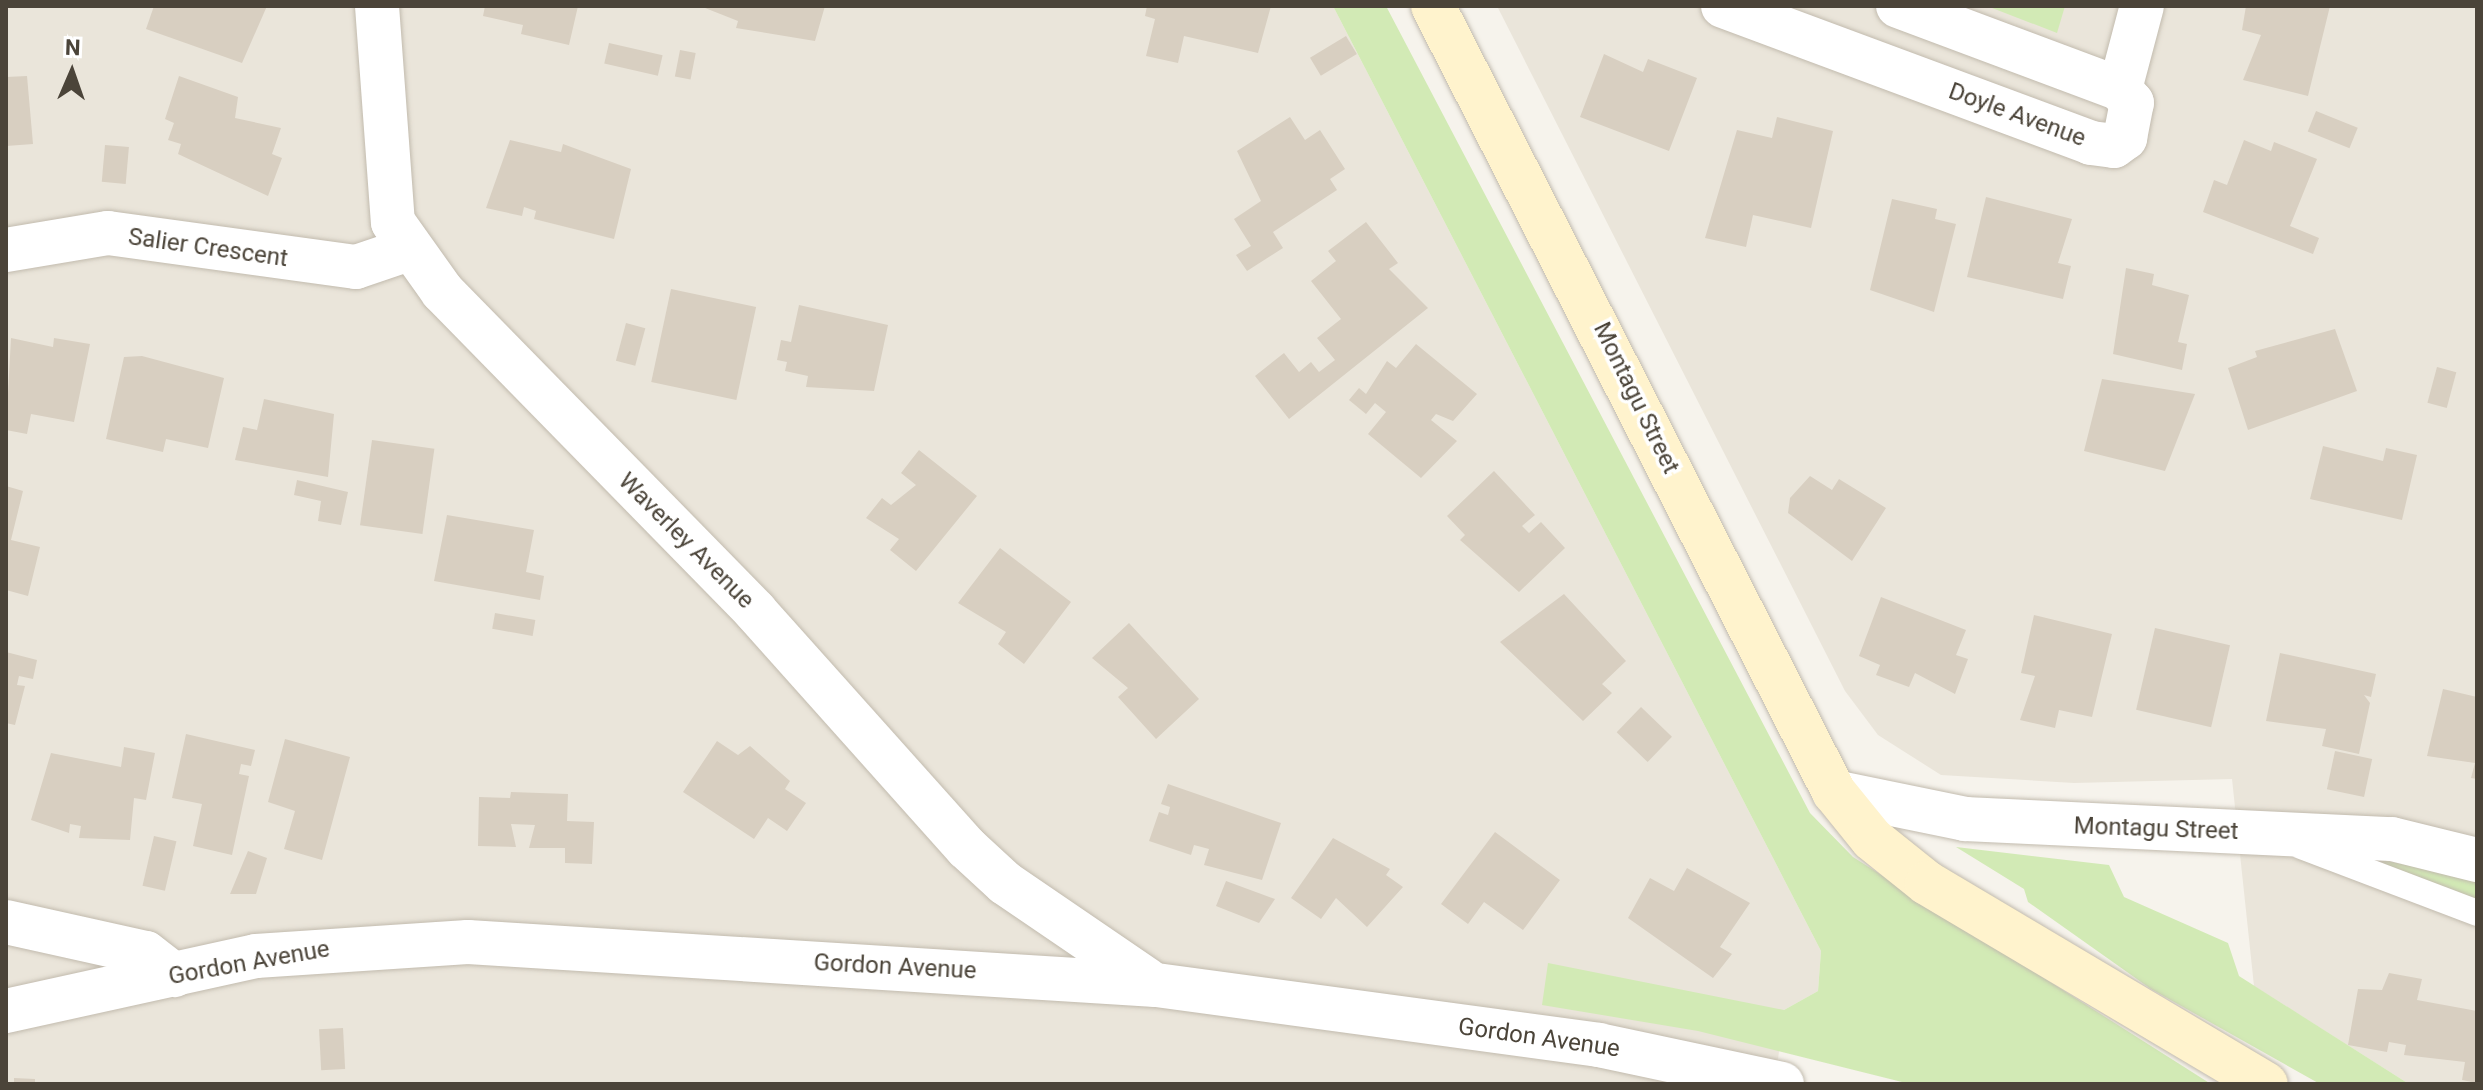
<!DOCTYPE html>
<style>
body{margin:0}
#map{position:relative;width:2483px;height:1090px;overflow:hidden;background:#f6f3ec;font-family:Roboto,sans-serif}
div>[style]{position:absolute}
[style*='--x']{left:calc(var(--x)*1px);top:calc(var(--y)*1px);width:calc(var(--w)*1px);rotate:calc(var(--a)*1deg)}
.residential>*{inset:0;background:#eae5da}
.green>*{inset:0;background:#d2eab5}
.building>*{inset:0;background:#d8cfc1;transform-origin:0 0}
.roads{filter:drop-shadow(0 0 2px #c2bbae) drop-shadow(0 0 2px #c2bbae)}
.lane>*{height:26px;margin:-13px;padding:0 13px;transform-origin:13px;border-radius:13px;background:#fff}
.street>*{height:44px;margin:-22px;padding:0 22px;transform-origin:22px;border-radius:22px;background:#fff}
.secondary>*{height:44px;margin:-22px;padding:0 22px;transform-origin:22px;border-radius:22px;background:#fff3cd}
span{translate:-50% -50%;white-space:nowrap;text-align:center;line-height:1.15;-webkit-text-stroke:7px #fff;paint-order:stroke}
.street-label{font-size:24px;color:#4b4439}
.frame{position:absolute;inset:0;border:8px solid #4b4439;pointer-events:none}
.north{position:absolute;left:32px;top:32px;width:80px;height:80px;-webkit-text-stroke:6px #fff;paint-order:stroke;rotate:2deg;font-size:22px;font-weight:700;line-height:32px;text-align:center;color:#4b4439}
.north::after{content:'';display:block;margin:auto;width:28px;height:36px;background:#4b4439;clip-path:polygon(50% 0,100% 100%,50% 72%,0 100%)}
</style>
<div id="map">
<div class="residential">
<div style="clip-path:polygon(6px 6px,1333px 6px,1821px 951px,1818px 991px,1784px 1010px,1775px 1084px,6px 1084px)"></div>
<div style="clip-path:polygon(1497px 6px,2477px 6px,2477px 1084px,2409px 1084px,2254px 986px,2232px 779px,2074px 783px,1941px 775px,1878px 735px,1845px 691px)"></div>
</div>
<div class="green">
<div style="clip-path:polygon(1333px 6px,1386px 6px,1810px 813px,1853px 857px,2211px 1084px,1910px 1084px,1698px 1031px,1542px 1005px,1548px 963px,1784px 1010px,1818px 991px,1821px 951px)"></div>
<div style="clip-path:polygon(1987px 6px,2065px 6px,2057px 33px)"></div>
<div style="clip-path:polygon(1956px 847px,2109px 865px,2124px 897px,2228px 943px,2239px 976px,2409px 1084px,2320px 1084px,2151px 989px,2028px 902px,2024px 889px)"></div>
<div style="clip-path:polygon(2382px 860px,2477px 880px,2477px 902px,2386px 874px)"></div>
</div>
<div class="building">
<div style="clip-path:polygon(154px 6px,267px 6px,242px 63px,146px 29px)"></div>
<div style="clip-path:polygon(485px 6px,578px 6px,569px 45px,521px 34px,523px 25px,483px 16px)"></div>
<div style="clip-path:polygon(700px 6px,825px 6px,815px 41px,736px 28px,738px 21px)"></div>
<div style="clip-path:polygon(1147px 6px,1271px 6px,1258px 53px,1184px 36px,1178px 63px,1146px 56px,1155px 19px,1145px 16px)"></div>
<div style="clip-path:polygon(2246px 6px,2330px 6px,2308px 96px,2243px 80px,2261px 35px,2242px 30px)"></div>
<div style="left:1346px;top:36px;width:21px;height:42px;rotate:59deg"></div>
<div style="left:609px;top:43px;width:55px;height:21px;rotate:13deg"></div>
<div style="left:680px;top:50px;width:16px;height:27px;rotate:11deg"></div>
<div style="clip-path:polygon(1604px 54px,1643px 72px,1648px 59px,1697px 78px,1669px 151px,1580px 117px)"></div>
<div style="clip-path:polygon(27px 76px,33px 144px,6px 146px,6px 77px)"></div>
<div style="clip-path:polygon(179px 76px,238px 97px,235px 118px,281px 128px,272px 154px,282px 158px,268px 196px,178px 154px,181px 144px,168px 140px,174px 123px,165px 119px)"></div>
<div style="left:2316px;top:111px;width:45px;height:22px;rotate:22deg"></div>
<div style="clip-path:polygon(1290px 117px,1305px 140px,1320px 130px,1345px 169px,1330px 179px,1337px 190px,1273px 232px,1283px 248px,1247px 271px,1236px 255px,1251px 246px,1234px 219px,1261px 201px,1237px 151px)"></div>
<div style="clip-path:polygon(1777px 117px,1833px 131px,1811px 228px,1753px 215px,1746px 247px,1705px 238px,1737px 130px,1772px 138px)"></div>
<div style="clip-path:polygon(510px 140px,561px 152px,563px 144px,631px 169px,614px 239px,534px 219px,536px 211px,524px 207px,522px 216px,486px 208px)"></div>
<div style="clip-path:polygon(2244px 140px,2271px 151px,2274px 142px,2317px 159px,2290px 226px,2319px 238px,2313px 254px,2203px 212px,2214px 180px,2227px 185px)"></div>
<div style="left:105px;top:145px;width:24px;height:37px;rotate:5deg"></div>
<div style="clip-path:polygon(1986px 197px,2072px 219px,2058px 263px,2071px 266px,2063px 299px,1967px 277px)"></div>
<div style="clip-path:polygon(1892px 199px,1937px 209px,1935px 219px,1956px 224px,1934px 312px,1870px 290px)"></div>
<div style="clip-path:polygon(1366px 222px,1398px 263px,1389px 269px,1428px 308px,1289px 419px,1255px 376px,1284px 353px,1299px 372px,1311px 362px,1319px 372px,1335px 360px,1317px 338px,1341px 319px,1311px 281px,1336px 261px,1328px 251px)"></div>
<div style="clip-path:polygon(2126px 268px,2154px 274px,2152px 285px,2189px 295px,2178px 342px,2187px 344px,2182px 370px,2113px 354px)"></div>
<div style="left:671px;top:289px;width:87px;height:95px;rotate:12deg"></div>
<div style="clip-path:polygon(799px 305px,888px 325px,874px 391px,806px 387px,808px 376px,785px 371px,787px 362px,777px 360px,781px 340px,791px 342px)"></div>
<div style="left:626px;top:323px;width:20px;height:39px;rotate:15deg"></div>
<div style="clip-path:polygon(2335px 329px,2357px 391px,2248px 430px,2228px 368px,2257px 357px,2255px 351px)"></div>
<div style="clip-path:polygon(11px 338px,53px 347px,54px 338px,90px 344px,74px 422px,31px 414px,27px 434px,6px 430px)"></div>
<div style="clip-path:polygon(1416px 344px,1477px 394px,1453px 421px,1436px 414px,1431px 420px,1457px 441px,1421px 478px,1368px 434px,1386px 412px,1375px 403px,1366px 414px,1349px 400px,1359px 388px,1366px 394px,1387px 361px,1396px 368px)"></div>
<div style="clip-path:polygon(142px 356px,224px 378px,208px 448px,166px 439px,163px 452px,106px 439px,124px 357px)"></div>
<div style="left:2437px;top:367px;width:20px;height:37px;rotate:15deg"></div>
<div style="clip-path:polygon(2102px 379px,2195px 394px,2165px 471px,2084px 451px)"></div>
<div style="clip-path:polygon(264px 399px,334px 414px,328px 477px,235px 460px,243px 427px,257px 430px)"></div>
<div style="left:372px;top:440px;width:63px;height:86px;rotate:8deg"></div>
<div style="clip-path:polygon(2323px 446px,2383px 461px,2386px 448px,2417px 455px,2402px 520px,2310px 499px)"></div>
<div style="clip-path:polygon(919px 450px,977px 496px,916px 571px,890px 550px,899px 539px,866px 518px,882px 498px,891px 505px,916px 485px,901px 473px)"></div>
<div style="clip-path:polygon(1494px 471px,1535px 515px,1522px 526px,1529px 533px,1541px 522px,1565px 548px,1519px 592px,1460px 540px,1465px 535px,1447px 516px)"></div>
<div style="clip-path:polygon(1810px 476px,1832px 490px,1839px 479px,1886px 508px,1852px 561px,1788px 513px,1790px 498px)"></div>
<div style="clip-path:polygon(297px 480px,348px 492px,341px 525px,318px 521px,321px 501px,294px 495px)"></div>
<div style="clip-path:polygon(6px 486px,23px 491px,11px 540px,40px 547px,28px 596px,6px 590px)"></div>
<div style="clip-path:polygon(447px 515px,534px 530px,526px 572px,544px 576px,540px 600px,434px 581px)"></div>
<div style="clip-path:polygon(1000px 548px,1071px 602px,1024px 664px,998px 644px,1006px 632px,958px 603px)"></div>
<div style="clip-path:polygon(1564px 594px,1626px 661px,1602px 684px,1612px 693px,1583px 721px,1500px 642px)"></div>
<div style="clip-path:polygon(1881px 597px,1966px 630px,1956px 655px,1968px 659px,1955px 694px,1915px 673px,1909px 687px,1876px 675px,1880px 665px,1859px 656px)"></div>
<div style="left:495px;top:613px;width:41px;height:16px;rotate:10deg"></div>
<div style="clip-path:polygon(2034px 615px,2112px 634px,2092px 717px,2059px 710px,2055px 728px,2020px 720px,2035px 676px,2021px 673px)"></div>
<div style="clip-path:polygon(1129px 623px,1199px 699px,1156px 739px,1118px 697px,1128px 688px,1092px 658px)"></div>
<div style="left:2155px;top:628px;width:77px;height:84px;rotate:13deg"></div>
<div style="clip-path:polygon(6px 652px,37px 660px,33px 679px,19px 676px,17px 685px,25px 686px,15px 725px,6px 723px)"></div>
<div style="clip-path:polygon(2280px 653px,2376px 674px,2371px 697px,2364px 695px,2370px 703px,2359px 754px,2322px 746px,2326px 729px,2266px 721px)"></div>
<div style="clip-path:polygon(2443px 689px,2477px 697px,2477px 779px,2471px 778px,2475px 763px,2427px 756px)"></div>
<div style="left:1641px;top:707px;width:43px;height:35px;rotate:44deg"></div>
<div style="clip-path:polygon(186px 734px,255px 750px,251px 766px,241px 764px,239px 774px,249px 776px,232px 855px,193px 846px,202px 804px,172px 798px)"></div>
<div style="clip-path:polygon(285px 739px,350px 757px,322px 860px,284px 849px,295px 811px,268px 802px)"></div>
<div style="clip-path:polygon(717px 741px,738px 755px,750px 746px,790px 781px,785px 789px,806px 803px,787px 831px,768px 818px,754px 839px,683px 792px)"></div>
<div style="clip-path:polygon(124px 747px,155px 753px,146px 800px,134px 798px,130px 840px,79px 838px,81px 826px,70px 824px,69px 833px,31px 820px,51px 753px,121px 767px)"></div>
<div style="left:2335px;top:751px;width:38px;height:39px;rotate:12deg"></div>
<div style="clip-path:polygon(1168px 784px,1281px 823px,1262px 880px,1204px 865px,1209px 849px,1194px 845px,1191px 855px,1149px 841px,1159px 812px,1168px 815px,1170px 807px,1161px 804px)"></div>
<div style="clip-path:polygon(511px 792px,568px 794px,567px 821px,594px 822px,592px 864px,565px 863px,565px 848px,529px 848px,535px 825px,511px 824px,516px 847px,478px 846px,479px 797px,510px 798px)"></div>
<div style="clip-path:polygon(1495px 832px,1560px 880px,1523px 930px,1484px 902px,1468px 924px,1441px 904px)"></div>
<div style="left:154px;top:836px;width:23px;height:51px;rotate:13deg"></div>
<div style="clip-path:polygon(1333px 838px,1390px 869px,1386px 875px,1403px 887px,1367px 927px,1336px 898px,1321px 919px,1291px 898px)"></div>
<div style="clip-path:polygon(248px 851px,267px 858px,256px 894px,230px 894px)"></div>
<div style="clip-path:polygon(1687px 868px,1750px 903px,1720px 947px,1732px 954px,1713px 978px,1628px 918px,1650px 878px,1674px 891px)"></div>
<div style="clip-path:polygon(1226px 881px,1275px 899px,1259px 923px,1216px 906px)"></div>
<div style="clip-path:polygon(2389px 973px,2422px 979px,2417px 1000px,2477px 1011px,2477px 1083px,2462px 1080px,2465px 1062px,2404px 1055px,2406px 1045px,2389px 1042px,2387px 1052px,2348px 1045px,2358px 989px,2382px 990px)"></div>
<div style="left:343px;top:1028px;width:41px;height:24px;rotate:87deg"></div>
<div style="clip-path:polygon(14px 1078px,35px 1079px,35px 1084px,14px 1084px)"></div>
</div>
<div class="roads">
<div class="lane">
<div style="--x:2301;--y:846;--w:188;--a:20.8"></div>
</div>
<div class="street">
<div style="--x:377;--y:6;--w:217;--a:85.8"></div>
<div style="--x:393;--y:222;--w:85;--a:54.6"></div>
<div style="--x:442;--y:291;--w:448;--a:45.6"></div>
<div style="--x:755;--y:611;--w:318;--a:48.2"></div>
<div style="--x:967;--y:848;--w:52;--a:42.6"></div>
<div style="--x:1005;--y:883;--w:172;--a:34.3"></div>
<div style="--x:1723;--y:6;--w:393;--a:20.4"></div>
<div style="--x:2091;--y:143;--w:23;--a:7"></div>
<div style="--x:2114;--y:146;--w:14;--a:-36"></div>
<div style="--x:2125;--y:138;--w:36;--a:-79"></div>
<div style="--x:2132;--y:103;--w:18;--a:-131"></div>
<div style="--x:2120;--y:89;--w:237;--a:-159.5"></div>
<div style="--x:2120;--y:89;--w:86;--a:-75.2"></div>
<div style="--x:6;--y:250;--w:103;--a:-9.5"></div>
<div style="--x:108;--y:233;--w:250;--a:7.8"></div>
<div style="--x:356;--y:267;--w:56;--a:-18.8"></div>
<div style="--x:1834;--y:792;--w:134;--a:11.6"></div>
<div style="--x:1965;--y:819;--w:427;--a:2.7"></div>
<div style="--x:2392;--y:839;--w:88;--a:13.9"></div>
<div style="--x:6;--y:922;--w:143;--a:12.5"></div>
<div style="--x:146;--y:953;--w:36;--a:38"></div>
<div style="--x:6;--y:1011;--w:256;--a:-12.4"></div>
<div style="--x:256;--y:956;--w:212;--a:-3.8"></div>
<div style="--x:468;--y:942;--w:689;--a:3.58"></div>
<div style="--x:1156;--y:985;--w:447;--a:7.7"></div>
<div style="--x:1599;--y:1045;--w:187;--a:12"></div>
</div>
<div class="secondary">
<div style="--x:1433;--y:6;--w:882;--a:62.97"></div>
<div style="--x:1834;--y:792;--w:60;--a:51"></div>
<div style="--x:1872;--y:839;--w:70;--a:38.7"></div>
<div style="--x:1927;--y:883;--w:394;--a:30.7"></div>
</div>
</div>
<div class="street-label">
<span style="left:2017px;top:115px;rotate:20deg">Doyle Avenue</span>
<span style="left:208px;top:248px;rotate:8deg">Salier Crescent</span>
<span style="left:1636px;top:398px;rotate:64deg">Montagu Street</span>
<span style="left:686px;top:541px;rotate:45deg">Waverley Avenue</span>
<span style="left:2156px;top:829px;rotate:2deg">Montagu Street</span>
<span style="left:249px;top:963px;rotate:-10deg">Gordon Avenue</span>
<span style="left:895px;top:967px;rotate:3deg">Gordon Avenue</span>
<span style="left:1539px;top:1038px;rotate:8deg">Gordon Avenue</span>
</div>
<div class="frame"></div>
<div class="north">N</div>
</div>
